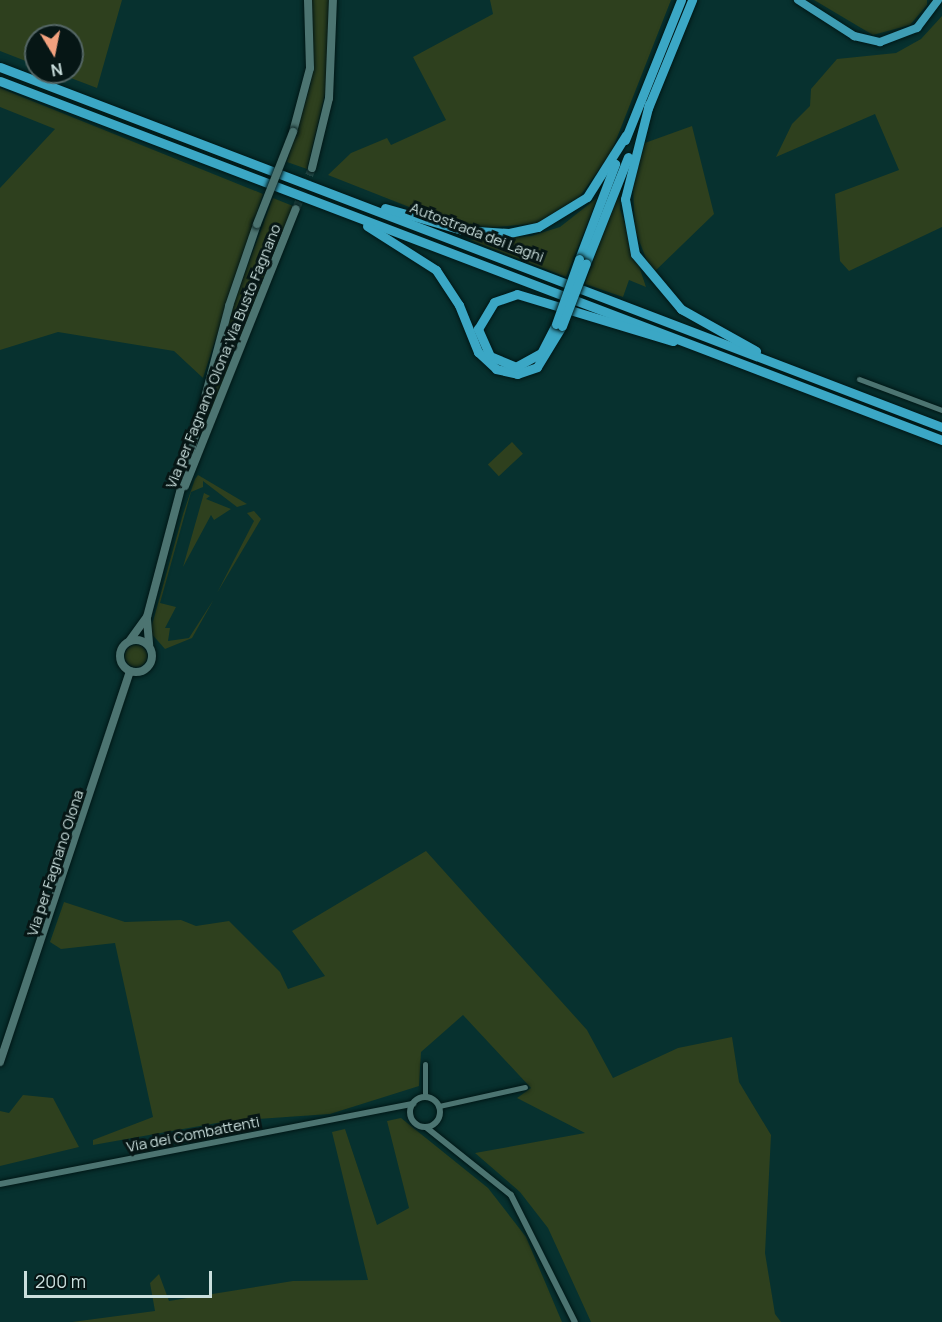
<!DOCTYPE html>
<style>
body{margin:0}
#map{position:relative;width:942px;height:1322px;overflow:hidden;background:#07312f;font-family:Manrope,sans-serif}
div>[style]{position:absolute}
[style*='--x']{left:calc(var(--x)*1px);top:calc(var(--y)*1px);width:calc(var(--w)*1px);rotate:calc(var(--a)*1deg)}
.green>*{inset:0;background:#2e401e;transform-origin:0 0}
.round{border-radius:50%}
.secondary-tunnel>*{height:8px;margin-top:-4px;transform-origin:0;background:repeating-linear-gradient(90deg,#244b49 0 8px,transparent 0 12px)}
.roads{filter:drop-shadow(0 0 2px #001716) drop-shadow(0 0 2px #001716)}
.minor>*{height:5px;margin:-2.5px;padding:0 2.5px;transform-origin:2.5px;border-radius:2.5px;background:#4c7471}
.tertiary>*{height:6px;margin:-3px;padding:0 3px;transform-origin:3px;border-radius:3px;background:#4c7471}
.tertiary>.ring{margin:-3px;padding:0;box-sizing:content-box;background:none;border:6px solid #4c7471;border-radius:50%}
.secondary>*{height:8px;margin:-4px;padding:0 4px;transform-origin:4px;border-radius:4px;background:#4c7471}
.secondary>.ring{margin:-4px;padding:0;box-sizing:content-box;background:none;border:8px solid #4c7471;border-radius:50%}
.trunk>*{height:8px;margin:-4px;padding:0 4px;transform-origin:4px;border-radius:4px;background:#3e9db4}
.motorway>*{height:9px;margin:-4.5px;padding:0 4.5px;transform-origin:4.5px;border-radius:4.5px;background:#3ba7c5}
.bridges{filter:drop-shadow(0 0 2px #001716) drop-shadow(0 0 2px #001716)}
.secondary-bridge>*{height:8px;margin:-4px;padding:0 4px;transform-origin:4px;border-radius:4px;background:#4c7471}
.motorway-bridge>*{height:9px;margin:-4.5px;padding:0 4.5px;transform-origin:4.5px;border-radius:4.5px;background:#3ba7c5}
span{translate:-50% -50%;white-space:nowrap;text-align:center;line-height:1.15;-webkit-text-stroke:6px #061615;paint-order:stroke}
.street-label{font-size:15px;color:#cadfdd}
.north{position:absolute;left:24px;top:24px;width:60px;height:60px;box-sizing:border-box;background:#061615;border:2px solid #546665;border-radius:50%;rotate:170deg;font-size:16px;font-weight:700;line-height:24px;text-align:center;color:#cadfdd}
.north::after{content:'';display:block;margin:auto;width:21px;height:27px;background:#f2a17e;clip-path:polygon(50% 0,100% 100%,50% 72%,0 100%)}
.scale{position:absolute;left:24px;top:1271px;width:188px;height:27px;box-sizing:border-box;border:3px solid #cadfdd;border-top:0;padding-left:8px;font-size:18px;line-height:21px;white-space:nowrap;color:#cadfdd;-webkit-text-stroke:4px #061615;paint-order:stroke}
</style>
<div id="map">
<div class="green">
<div style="clip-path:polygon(0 0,122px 0,97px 88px,55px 72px,72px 72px,72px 36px,36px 36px,36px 65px,0 51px)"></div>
<div style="clip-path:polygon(312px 0,329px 0,327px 85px,307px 169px,287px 162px,311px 83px)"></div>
<div style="clip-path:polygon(490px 0,671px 0,611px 153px,575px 203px,539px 223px,488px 228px,432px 216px,328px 175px,351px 153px,387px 138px,391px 145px,446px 120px,413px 57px,493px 14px)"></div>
<div style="clip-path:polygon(814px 0,927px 0,927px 5px,910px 25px,873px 35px)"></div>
<div style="clip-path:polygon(942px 16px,942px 227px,849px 271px,840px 261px,835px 194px,899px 170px,875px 114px,776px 157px,792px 124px,810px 106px,811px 89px,837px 59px,896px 53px,921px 39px)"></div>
<div style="clip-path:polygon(0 88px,263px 194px,203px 378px,174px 351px,58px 332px,0 350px,0 188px,55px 129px,0 107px)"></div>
<div style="clip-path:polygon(692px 126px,714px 214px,652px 274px,635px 230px,633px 189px,642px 144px)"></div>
<div style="clip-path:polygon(622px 179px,620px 209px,646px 287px,629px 280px,623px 297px,585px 284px)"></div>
<div style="clip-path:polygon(598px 197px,566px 277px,470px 240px,531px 236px,560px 227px)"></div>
<div style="clip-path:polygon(273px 198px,293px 206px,242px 338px,229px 350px,229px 369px,196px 447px,234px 302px)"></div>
<div style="left:512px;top:442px;width:16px;height:33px;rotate:47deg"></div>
<div style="clip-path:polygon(198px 475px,247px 504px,237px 507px,203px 481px,203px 487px,191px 492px,160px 603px,176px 607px,165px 628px,170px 628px,168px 641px,189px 638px,214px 599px,192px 638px,165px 649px,150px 632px,183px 514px,195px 479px)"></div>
<div style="clip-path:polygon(204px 493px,210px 496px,206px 499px,231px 509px,214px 520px,211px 515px,183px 567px)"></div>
<div style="clip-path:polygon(254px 511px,261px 519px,217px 593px,254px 521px,247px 513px)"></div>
<div class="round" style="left:125px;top:645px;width:22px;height:22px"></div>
<div style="clip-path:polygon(426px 851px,587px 1030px,613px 1078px,678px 1048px,732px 1037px,739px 1082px,771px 1135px,765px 1253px,775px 1314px,781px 1322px,591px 1322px,548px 1228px,520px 1192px,475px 1153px,585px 1133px,517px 1098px,531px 1088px,463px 1015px,421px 1052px,419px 1086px,330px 1114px,228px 1121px,93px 1145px,93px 1140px,153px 1117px,115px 943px,61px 949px,50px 942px,64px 902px,125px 922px,181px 920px,196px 926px,229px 921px,280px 972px,288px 989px,325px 976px,292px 931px)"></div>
<div style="clip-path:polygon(23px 1095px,53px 1098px,79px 1147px,0 1166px,0 1111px,9px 1113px)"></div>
<div style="clip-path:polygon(401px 1118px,488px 1188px,526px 1237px,562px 1322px,72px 1322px,155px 1311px,150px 1283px,159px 1274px,169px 1301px,293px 1281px,368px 1280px,332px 1132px,345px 1129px,377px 1225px,409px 1208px,387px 1121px)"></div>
</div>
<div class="secondary-tunnel">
<div style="--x:296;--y:209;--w:44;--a:-68.7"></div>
</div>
<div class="roads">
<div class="minor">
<div style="--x:859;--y:379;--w:89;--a:20.5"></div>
<div style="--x:425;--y:1097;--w:33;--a:-90"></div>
<div style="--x:439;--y:1106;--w:88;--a:-12.5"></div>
</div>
<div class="tertiary">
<div class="ring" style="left:410px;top:1097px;width:24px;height:24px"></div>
<div style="--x:427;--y:1128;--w:107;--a:38.6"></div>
<div style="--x:511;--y:1195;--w:142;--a:63.3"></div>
<div style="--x:0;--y:1184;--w:421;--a:-11"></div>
</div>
<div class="secondary">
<div style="--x:293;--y:132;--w:66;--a:-75.1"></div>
<div style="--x:310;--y:68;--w:68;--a:-91.7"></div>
<div style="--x:312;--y:168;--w:72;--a:-76.3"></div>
<div style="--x:329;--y:98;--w:98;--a:-87.7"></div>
<div style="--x:185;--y:486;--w:298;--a:-68.2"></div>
<div style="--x:147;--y:620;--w:25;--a:85"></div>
<div class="ring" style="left:120px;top:640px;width:24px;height:24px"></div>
<div style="--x:130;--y:640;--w:29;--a:-54"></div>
<div style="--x:147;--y:617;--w:322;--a:-75.2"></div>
<div style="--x:229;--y:306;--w:87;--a:-71.1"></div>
<div style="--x:0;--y:1062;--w:412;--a:-71.6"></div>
</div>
<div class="trunk">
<div style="--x:798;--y:0;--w:67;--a:32.7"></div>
<div style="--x:854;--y:36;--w:27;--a:13"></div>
<div style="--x:880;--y:42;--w:40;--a:-21"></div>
<div style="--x:917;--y:28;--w:35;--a:-53"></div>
</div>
<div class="motorway">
<div style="--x:0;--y:67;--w:1008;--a:20.92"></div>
<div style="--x:0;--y:81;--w:1008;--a:20.86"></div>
<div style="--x:649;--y:104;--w:98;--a:104.2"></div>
<div style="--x:625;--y:199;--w:56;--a:79.7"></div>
<div style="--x:635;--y:254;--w:72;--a:50.1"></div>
<div style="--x:681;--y:309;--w:86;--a:29.2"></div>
<div style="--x:648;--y:108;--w:117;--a:-67.8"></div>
<div style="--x:625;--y:140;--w:151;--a:-68.2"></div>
<div style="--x:385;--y:208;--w:80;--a:15.9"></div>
<div style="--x:462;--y:230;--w:47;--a:3.7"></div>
<div style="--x:509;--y:233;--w:30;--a:-12"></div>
<div style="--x:538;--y:227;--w:57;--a:-31.5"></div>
<div style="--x:587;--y:197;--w:73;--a:-57.8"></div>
<div style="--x:367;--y:226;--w:82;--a:32.5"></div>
<div style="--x:436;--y:270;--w:42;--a:56.7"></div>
<div style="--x:459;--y:305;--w:51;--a:68"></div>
<div style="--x:478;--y:352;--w:25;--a:43"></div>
<div style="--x:496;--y:369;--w:22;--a:13"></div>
<div style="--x:517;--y:374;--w:21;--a:-19"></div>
<div style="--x:537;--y:367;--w:48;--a:-58.6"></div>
<div style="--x:579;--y:259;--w:102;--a:-69.2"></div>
<div style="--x:586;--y:263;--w:114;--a:-68.4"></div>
<div style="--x:556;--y:324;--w:33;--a:117"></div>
<div style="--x:541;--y:353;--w:29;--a:151"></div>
<div style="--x:516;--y:367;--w:28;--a:-157"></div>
<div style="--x:490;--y:356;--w:30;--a:-114"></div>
<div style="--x:478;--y:329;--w:31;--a:-59"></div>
<div style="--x:494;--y:302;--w:24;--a:-19"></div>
<div style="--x:517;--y:294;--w:163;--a:16.8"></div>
</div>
</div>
<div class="bridges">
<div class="secondary-bridge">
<div style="--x:257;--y:224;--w:99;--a:-68.6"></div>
</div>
<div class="motorway-bridge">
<div style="--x:556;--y:324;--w:69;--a:-70.5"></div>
<div style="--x:562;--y:326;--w:67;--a:-69.1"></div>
</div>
</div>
<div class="street-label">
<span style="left:477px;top:232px;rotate:21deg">Autostrada dei Laghi</span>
<span style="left:223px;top:356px;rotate:-68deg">Via per Fagnano Olona;Via Busto Fagnano</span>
<span style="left:55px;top:863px;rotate:-72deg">Via per Fagnano Olona</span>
<span style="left:193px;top:1134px;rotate:-11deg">Via dei Combattenti</span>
</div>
<div class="north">N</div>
<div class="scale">200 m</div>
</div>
